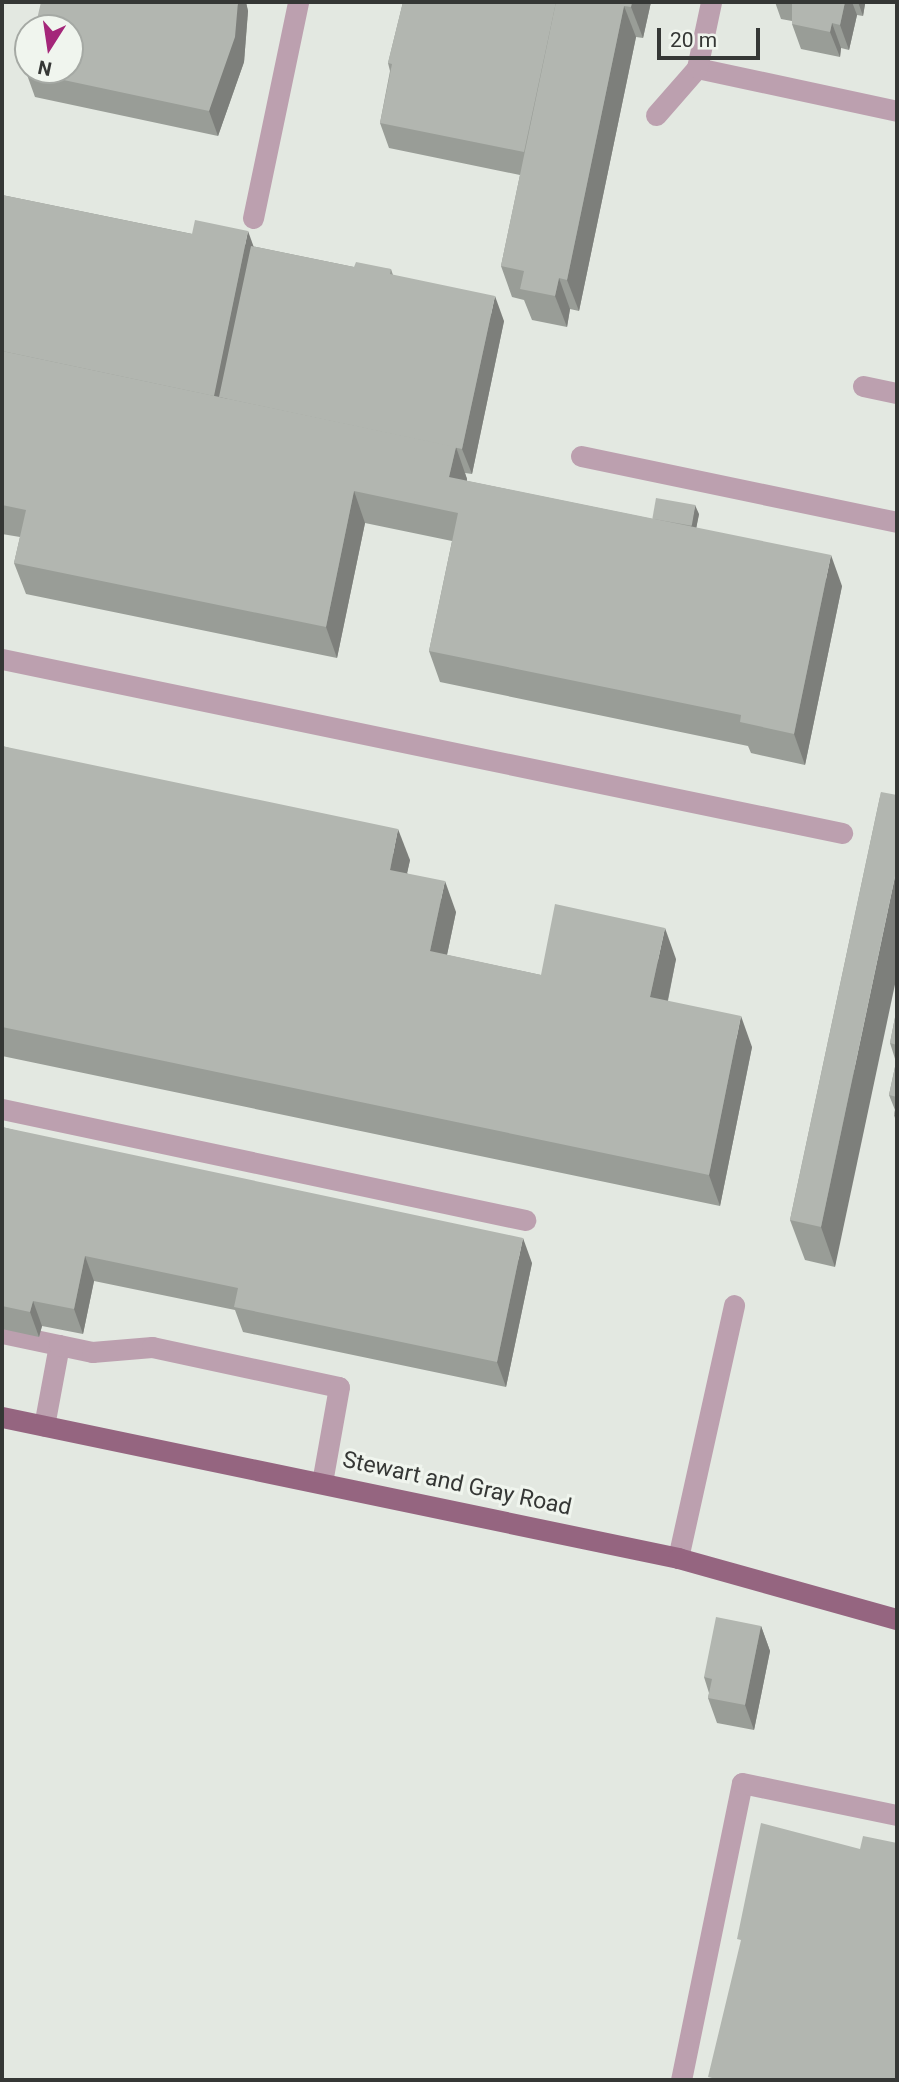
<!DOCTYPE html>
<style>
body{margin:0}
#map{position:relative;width:899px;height:2082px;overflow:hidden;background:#e3e8e1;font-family:Roboto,sans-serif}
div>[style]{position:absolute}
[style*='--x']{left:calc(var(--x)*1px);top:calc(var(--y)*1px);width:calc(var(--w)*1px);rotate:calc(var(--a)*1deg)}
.minor>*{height:21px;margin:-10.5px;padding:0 10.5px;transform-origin:10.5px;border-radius:10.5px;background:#bca0af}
.major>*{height:21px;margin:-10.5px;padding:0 10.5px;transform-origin:10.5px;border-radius:10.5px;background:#956580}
.wall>*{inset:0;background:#999d97}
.shaded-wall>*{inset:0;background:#7d7f7b}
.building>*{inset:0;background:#b2b6b0;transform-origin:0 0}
span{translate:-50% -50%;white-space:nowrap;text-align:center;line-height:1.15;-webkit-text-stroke:6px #f0f5ee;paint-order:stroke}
.street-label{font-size:23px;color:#353735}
.frame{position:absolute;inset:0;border:4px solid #353735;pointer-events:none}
.north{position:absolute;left:14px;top:14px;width:70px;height:70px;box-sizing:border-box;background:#f0f5ee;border:2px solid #a5a9a4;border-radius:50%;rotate:192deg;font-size:19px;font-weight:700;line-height:28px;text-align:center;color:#353735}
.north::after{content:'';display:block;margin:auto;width:24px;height:32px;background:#a42679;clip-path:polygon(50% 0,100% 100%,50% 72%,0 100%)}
.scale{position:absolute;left:657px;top:28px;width:103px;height:32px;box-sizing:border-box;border:4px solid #353735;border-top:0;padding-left:9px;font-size:21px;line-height:24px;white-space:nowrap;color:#353735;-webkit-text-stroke:5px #f0f5ee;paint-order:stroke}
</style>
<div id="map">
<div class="minor">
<div style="--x:697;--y:68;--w:205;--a:12.1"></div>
<div style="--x:656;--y:115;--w:62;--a:-48.9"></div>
<div style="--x:697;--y:68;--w:67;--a:-78"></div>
<div style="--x:253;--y:218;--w:221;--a:-78.2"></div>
<div style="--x:863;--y:386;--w:35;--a:12"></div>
<div style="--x:581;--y:456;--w:323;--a:11.8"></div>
<div style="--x:2;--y:659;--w:858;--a:11.7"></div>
<div style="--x:2;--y:1109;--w:535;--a:11.98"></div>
<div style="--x:2;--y:1333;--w:58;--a:11.9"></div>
<div style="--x:59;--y:1345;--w:82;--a:100.5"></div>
<div style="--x:59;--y:1345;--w:34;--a:12"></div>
<div style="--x:92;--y:1352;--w:60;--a:-4.8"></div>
<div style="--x:152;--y:1347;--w:191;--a:12.1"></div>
<div style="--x:339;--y:1387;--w:97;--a:100.1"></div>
<div style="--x:678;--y:1558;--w:259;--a:-77.5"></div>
<div style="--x:681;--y:2080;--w:303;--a:-78.4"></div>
<div style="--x:742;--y:1783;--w:158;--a:11.7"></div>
</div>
<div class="major">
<div style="--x:2;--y:1417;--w:691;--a:11.78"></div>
<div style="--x:678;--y:1558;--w:227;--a:15.6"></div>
</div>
<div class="wall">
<div style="clip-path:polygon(403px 2px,651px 2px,643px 38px,636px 37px,579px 311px,570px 309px,567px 327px,532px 320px,524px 300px,512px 297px,501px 266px,520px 175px,389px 148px,380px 123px,390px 71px,388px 63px)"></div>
<div style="clip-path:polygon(775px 2px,865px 2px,865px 4px,863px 16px,857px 15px,849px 50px,841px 48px,840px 57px,801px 49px,792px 24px,792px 21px,781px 19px)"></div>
<div style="clip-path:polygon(246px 3px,248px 11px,244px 62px,218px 136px,35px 97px,26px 72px)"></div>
<div style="clip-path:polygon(2px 195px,354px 267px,391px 269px,393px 275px,504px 321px,472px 474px,465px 473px,467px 479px,467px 481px,652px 519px,699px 514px,696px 528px,842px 586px,805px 765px,751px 753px,748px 746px,440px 682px,429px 651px,452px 541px,365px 523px,337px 658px,26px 594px,14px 563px,20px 537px,2px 534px)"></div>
<div style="clip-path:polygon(2px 746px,410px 860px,407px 873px,456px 912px,447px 955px,541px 975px,676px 959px,668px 1001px,752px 1047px,720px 1206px,2px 1056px)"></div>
<div style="clip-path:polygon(881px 792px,835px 1267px,805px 1260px,790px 1220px)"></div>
<div style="clip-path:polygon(897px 1007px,897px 1124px,894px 1115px,895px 1110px,889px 1095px,896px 1062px,890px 1043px)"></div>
<div style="clip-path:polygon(2px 1127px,532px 1263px,506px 1387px,243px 1332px,235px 1310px,94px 1281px,83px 1334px,42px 1326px,39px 1337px,2px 1329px)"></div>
<div style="clip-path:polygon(761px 1626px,770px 1651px,754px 1730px,717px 1723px,708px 1698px,709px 1693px,704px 1677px)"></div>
</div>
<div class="shaded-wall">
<div style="clip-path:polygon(238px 2px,246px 2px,248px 11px,244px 62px,218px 136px,209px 111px)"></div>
<div style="clip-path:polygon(632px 2px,651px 2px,643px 38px,631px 7px)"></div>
<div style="clip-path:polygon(845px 2px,852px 2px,857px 15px,849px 50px,840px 25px)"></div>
<div style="clip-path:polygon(858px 2px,865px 2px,865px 4px,863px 16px)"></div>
<div style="clip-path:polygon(624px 6px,636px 37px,579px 311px,567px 280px)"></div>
<div style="clip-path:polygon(832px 23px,841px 48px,840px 57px,830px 32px)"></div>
<div style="clip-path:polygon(248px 231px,257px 256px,227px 400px,213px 398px)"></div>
<div style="clip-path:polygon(559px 278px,570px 309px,567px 327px,555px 296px)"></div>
<div style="clip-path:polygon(495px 296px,504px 321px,472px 474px,462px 449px)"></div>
<div style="clip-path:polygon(456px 447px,467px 479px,461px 509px,449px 477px)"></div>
<div style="clip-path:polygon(354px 491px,365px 523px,337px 658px,326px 627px)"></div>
<div style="clip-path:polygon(695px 505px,699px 514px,693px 545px,689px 536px)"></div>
<div style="clip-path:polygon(831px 555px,842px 586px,805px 765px,794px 734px)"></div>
<div style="clip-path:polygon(398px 829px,410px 860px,401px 901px,390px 870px)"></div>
<div style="clip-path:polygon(897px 867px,897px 975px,835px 1267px,821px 1227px)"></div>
<div style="clip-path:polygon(445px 881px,456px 912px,441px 983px,430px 951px)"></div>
<div style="clip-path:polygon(665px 928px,676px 959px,662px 1028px,650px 997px)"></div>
<div style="clip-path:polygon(741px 1016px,752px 1047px,720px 1206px,709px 1175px)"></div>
<div style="clip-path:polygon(523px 1238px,532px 1263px,506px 1387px,497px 1362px)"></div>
<div style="clip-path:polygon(85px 1256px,94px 1281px,83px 1334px,74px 1309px)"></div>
<div style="clip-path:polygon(33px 1301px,42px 1326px,39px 1337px,30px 1312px)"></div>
<div style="clip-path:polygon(761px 1626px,770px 1651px,754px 1730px,745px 1705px)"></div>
</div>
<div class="building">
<div style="clip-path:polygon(41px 2px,238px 2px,235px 37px,209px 111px,26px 72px,28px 60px,28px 70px,70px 70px,70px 28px,35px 28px)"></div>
<div style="clip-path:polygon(403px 2px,556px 2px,524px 152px,380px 123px,392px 64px,388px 63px)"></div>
<div style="clip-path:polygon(556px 2px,632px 2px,631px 7px,624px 6px,567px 280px,559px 278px,555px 296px,520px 289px,524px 271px,501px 266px)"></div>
<div style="clip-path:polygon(792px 2px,845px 2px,840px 25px,832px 23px,830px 32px,792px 24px)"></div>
<div style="clip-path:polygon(2px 195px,192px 234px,195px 220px,248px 231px,214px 396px,2px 351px)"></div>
<div style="clip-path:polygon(251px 246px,354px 267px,356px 262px,391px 269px,390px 274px,495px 296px,462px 449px,219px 397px)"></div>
<div style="clip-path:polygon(2px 351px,456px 447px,449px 477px,831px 555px,794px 734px,740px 722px,741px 715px,429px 651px,458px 513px,354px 491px,326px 627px,14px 563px,26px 510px,2px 505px)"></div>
<div style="left:656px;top:498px;width:40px;height:21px;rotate:10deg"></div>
<div style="clip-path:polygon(2px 746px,398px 829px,390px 870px,445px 881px,430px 951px,541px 975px,555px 904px,665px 928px,650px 997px,741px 1016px,709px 1175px,2px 1027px)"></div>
<div style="clip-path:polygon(881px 792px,897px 795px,897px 867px,821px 1227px,790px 1220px)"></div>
<div style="clip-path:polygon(897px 1007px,897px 1045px,890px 1043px)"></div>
<div style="clip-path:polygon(897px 1058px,897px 1097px,889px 1095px)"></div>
<div style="clip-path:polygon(897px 1099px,897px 1116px,894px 1115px)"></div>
<div style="clip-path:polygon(2px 1127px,523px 1238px,497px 1362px,234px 1307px,238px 1288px,85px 1256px,74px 1309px,33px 1301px,30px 1312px,2px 1306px)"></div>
<div style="clip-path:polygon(716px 1617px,761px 1626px,745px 1705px,708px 1698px,712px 1679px,704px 1677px)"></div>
<div style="clip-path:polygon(761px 1823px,860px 1849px,863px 1836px,897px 1843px,897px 2080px,711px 2080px,712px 2078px,708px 2077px,741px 1940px,737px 1939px)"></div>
</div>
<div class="street-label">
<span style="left:457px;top:1484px;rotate:12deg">Stewart and Gray Road</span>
</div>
<div class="frame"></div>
<div class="north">N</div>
<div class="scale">20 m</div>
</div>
